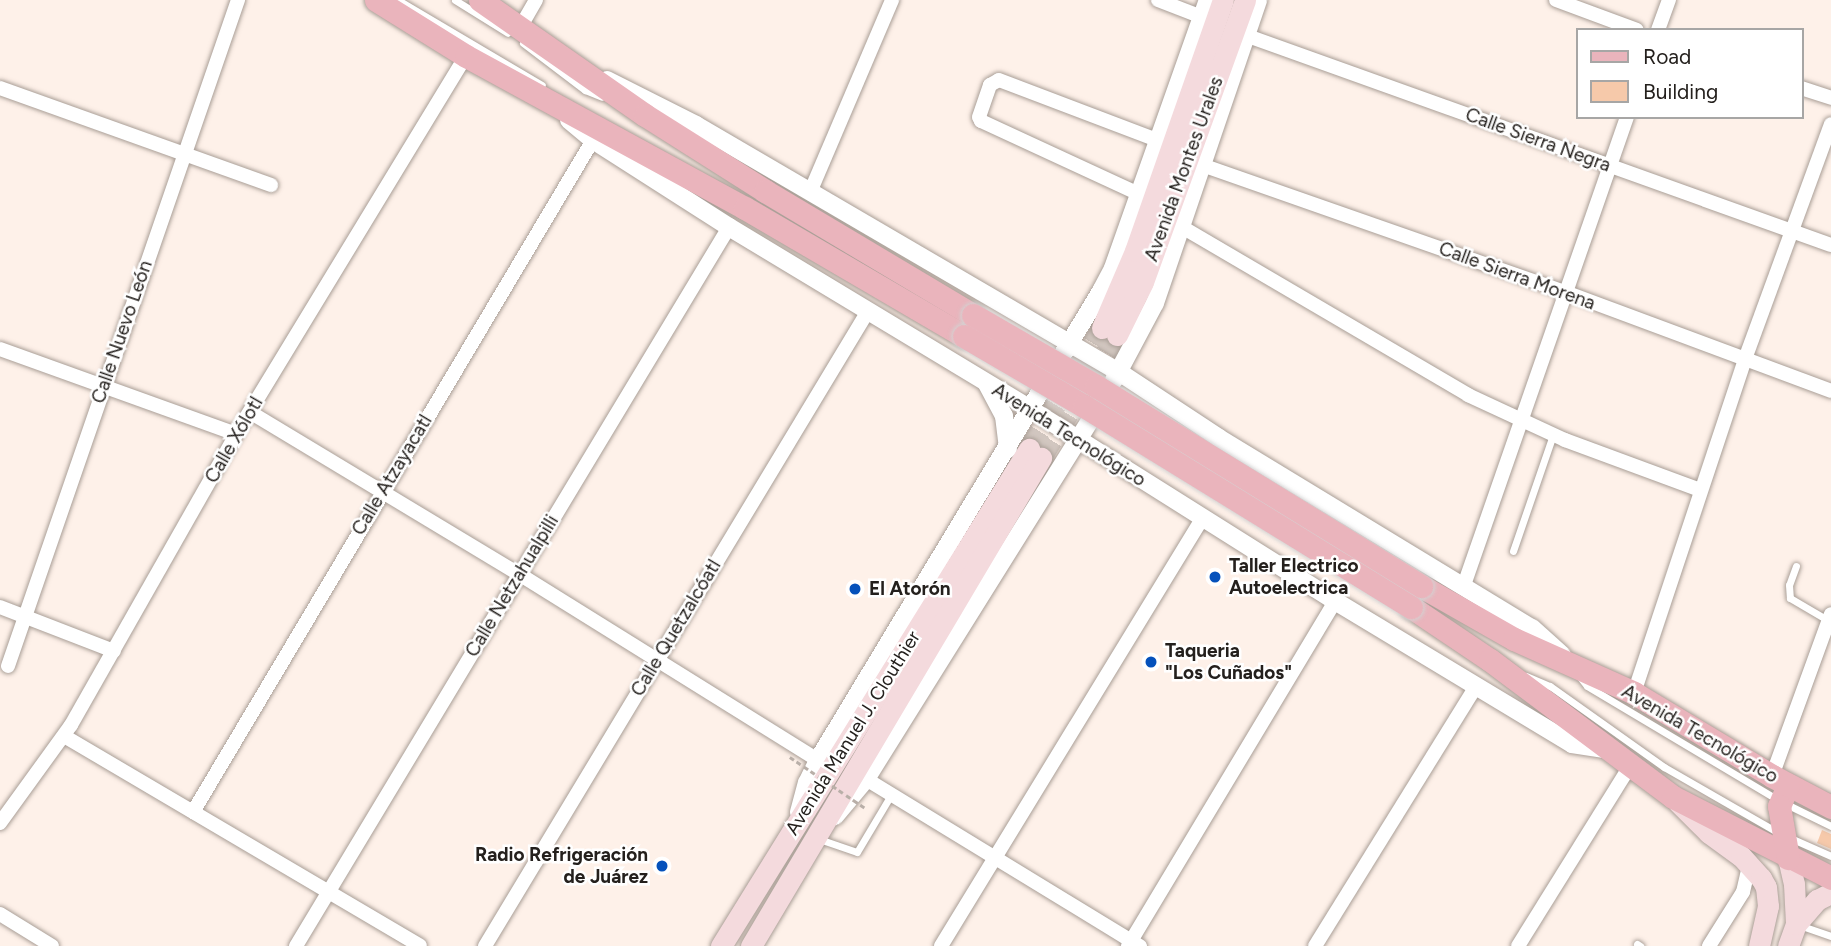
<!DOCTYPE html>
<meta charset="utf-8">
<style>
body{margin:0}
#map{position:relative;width:1831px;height:946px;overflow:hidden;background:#fef1e9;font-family:Figtree,sans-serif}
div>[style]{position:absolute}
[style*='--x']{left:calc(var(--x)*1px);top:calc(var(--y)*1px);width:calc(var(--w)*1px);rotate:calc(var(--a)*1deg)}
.building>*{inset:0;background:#f6c9aa}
.secondary-tunnel>*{height:21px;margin-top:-10.5px;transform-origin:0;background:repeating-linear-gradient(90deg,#d2c7c0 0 21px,transparent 0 31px)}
.roads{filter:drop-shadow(0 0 2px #a99e96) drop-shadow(0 0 2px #a99e96)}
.service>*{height:7px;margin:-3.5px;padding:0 3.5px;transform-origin:3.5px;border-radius:3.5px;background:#fff}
.minor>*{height:14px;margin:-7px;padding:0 7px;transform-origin:7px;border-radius:7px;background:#fff}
.tertiary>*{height:18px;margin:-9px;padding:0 9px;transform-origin:9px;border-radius:9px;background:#fff}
.secondary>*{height:21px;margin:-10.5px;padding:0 10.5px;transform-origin:10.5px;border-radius:10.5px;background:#f4dadd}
.primary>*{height:23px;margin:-11.5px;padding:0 11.5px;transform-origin:11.5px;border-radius:11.5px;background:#eab4bc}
.path-bridge>*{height:2.5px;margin-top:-1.25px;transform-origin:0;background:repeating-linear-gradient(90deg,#b9afa8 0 5px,transparent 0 8.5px)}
.bridges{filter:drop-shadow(0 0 2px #d3d2d2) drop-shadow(0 0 2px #d3d2d2)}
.primary-bridge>*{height:23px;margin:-11.5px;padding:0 11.5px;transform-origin:11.5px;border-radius:11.5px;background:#eab4bc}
.dots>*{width:19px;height:19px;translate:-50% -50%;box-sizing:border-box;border:4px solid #fff;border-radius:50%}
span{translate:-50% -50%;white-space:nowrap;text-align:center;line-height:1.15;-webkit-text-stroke:5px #fff;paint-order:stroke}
.street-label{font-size:19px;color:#24201d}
.poi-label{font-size:19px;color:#24201d;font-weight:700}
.left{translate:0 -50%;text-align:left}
.right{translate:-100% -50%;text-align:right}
.legend{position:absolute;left:1576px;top:28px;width:228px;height:91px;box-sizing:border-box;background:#fff;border:2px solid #a7a6a5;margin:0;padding:9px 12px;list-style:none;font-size:21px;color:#24201d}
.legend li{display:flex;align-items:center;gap:14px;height:35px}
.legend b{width:35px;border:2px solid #a7a6a5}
</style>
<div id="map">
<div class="building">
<div style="clip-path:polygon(1822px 830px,1831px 834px,1831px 849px,1817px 843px)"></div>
</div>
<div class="secondary-tunnel">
<div style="--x:1029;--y:449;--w:141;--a:-58.9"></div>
<div style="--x:1041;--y:458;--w:145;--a:-58.3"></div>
</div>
<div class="roads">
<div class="service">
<div style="--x:398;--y:0;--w:167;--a:30.6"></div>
<div style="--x:455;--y:0;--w:62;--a:31.9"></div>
<div style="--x:523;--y:43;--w:78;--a:37.2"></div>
<div style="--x:585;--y:90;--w:18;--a:22"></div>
<div style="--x:1513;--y:551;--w:123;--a:-71"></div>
<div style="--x:1796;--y:566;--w:20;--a:110"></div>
<div style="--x:1789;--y:585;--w:13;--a:86"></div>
<div style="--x:1790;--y:598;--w:45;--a:30.5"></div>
<div style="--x:1526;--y:676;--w:26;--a:23"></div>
<div style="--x:1550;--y:686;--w:140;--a:35.4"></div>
<div style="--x:1664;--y:767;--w:130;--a:29.9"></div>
<div style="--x:1580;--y:677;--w:11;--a:52"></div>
<div style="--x:1587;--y:686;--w:225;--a:30.8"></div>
<div style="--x:1780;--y:801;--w:57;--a:26.1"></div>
<div style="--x:1788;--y:837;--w:47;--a:23.8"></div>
<div style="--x:819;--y:839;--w:40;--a:18.9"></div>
<div style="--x:857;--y:852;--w:66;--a:-59.2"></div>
<div style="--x:1799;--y:925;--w:34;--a:19"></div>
<div style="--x:1637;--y:944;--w:4;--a:34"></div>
</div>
<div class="minor">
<div style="--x:1158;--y:0;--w:47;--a:21.1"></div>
<div style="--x:1556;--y:0;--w:86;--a:20.3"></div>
<div style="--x:521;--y:26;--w:30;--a:-60"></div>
<div style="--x:1658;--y:30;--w:32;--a:-70"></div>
<div style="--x:1245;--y:35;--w:622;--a:19.72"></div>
<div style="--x:0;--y:88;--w:288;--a:19.7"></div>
<div style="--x:1801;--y:88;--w:32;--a:18"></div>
<div style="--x:1202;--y:165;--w:385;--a:19.3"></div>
<div style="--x:1565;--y:292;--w:284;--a:20.4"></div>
<div style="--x:811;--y:190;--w:207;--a:-66.9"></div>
<div style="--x:1139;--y:194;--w:174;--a:-155.2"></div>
<div style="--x:981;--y:121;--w:4;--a:-117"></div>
<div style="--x:979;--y:117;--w:34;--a:-71"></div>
<div style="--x:990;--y:85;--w:10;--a:-29"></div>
<div style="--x:999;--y:80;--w:169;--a:20.8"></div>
<div style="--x:1182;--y:227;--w:332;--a:30.4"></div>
<div style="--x:1468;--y:395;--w:107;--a:24.9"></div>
<div style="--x:1565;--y:440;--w:144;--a:20.3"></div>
<div style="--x:0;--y:349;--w:251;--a:19.8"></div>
<div style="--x:250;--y:412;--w:314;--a:31.1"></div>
<div style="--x:519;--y:574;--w:352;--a:31.9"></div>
<div style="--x:1464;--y:585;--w:496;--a:-70.8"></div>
<div style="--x:0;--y:607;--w:122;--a:21.1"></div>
<div style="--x:8;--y:666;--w:705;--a:-70.95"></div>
<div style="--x:1634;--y:693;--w:352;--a:-71.6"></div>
<div style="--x:1745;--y:359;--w:250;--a:-69.9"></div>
<div style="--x:64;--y:736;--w:413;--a:30.5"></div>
<div style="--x:1772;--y:776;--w:172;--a:-70"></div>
<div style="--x:866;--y:779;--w:321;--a:31.4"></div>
<div style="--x:193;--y:812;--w:782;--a:-59.24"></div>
<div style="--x:0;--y:823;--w:121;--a:-54.1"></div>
<div style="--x:71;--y:725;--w:335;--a:-60.4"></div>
<div style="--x:236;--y:434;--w:442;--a:-58.7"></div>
<div style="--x:0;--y:914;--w:61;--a:31.6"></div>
<div style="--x:296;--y:946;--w:839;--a:-58.94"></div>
<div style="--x:485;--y:946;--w:742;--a:-58.9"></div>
<div style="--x:941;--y:946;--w:500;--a:-58.57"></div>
<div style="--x:1128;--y:946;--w:402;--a:-59"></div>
<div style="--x:1315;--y:946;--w:306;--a:-58.2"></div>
<div style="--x:1518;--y:946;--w:212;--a:-58.1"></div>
<div style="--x:1709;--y:946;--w:64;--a:-57.8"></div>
<div style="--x:1743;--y:892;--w:28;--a:-77"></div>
</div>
<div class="tertiary">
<div style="--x:607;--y:80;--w:100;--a:26.8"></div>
<div style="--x:696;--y:125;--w:490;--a:30.3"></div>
<div style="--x:1119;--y:372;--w:120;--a:33.4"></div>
<div style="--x:1219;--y:438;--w:366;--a:31.3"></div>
<div style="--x:1532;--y:628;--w:40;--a:42"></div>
<div style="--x:569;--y:120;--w:31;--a:40"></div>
<div style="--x:593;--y:140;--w:161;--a:32.6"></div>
<div style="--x:729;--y:227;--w:354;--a:31.1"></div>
<div style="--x:1032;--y:410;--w:358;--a:32.2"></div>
<div style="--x:1335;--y:601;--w:277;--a:31.1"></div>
<div style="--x:1572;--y:744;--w:33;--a:9"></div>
<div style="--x:1114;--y:380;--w:87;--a:-62"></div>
<div style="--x:1155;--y:303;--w:320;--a:-71.2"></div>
<div style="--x:987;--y:384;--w:36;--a:62"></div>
<div style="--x:1004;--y:416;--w:33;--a:83"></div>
<div style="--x:799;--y:812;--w:30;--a:-75"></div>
<div style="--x:807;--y:783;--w:25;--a:-64"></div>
<div style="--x:818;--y:760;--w:548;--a:-58.89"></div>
<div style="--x:1101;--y:291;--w:26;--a:-62"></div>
<div style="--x:1113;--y:268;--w:284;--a:-70.5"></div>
<div style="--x:835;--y:816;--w:48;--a:-50"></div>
<div style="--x:866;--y:779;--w:442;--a:-58"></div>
</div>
<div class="secondary">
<div style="--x:1102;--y:328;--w:84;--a:-66.8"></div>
<div style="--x:1135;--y:251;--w:266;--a:-70.7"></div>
<div style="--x:1117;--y:335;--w:59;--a:-63.9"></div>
<div style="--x:1143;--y:282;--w:300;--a:-70.1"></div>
<div style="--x:1678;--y:802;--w:44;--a:45"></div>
<div style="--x:1709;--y:833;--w:39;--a:36"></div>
<div style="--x:1741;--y:856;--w:30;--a:48"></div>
<div style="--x:1761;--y:878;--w:10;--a:61"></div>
<div style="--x:1766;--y:887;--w:19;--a:84"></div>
<div style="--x:1768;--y:906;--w:41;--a:102.7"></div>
<div style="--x:1788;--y:858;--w:27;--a:77"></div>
<div style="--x:1794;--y:884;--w:40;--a:87.1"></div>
<div style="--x:721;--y:946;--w:585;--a:-58.21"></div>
<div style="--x:751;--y:946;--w:568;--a:-59.28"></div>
<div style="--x:1788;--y:946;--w:23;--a:-70"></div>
<div style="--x:1796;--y:924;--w:32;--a:-49"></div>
<div style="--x:1817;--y:900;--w:16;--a:-27"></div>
</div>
<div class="primary">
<div style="--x:376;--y:0;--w:106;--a:31.9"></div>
<div style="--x:466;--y:56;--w:318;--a:28.6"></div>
<div style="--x:745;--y:208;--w:254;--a:30.3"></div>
<div style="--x:480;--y:0;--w:201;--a:34.9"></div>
<div style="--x:645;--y:115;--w:142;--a:32.3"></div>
<div style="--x:765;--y:191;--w:242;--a:30.8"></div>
<div style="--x:1421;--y:586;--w:107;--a:29.7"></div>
<div style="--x:1514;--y:639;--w:132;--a:24.2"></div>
<div style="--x:1634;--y:693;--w:161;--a:31"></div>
<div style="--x:1772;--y:776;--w:67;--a:27.7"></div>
<div style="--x:1411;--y:607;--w:95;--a:33.9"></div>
<div style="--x:1490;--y:660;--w:229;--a:36.8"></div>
<div style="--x:1673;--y:797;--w:178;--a:27.1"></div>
<div style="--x:1788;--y:785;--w:23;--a:113"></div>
<div style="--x:1779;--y:806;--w:53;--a:80.2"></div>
</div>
</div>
<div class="path-bridge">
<div style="--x:790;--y:757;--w:91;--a:34.2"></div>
</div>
<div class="bridges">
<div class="primary-bridge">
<div style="--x:973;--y:315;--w:142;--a:30"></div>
<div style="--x:1096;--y:386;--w:382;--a:31.6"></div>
<div style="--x:964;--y:336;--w:139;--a:30.3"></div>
<div style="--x:1084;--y:406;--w:384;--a:31.6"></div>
</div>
</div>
<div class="dots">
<div style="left:1215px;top:577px;background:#0551bb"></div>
<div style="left:855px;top:589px;background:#0551bb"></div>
<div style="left:1151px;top:662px;background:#0551bb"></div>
<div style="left:662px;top:866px;background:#0551bb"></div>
</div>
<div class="street-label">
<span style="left:1538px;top:140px;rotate:20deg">Calle Sierra Negra</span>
<span style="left:1184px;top:169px;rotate:-70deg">Avenida Montes Urales</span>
<span style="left:1517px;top:276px;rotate:20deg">Calle Sierra Morena</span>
<span style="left:122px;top:332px;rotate:-71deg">Calle Nuevo León</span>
<span style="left:1069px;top:435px;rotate:32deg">Avenida Tecnológico</span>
<span style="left:234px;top:440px;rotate:-60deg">Calle Xólotl</span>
<span style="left:392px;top:475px;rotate:-59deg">Calle Atzayacatl</span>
<span style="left:512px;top:586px;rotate:-59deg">Calle Netzahualpilli</span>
<span style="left:676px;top:628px;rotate:-59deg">Calle Quetzalcóatl</span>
<span style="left:853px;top:733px;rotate:-58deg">Avenida Manuel J. Clouthier</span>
<span style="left:1700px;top:734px;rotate:30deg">Avenida Tecnológico</span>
</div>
<div class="poi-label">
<span class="left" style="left:1229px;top:577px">Taller Electrico<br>Autoelectrica</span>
<span class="left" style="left:869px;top:589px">El Atorón</span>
<span class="left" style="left:1165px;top:662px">Taqueria<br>"Los Cuñados"</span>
<span class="right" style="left:648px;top:866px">Radio Refrigeración<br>de Juárez</span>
</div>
<ul class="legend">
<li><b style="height:9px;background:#eab4bc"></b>Road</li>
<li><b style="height:19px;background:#f6c9aa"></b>Building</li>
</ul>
</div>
